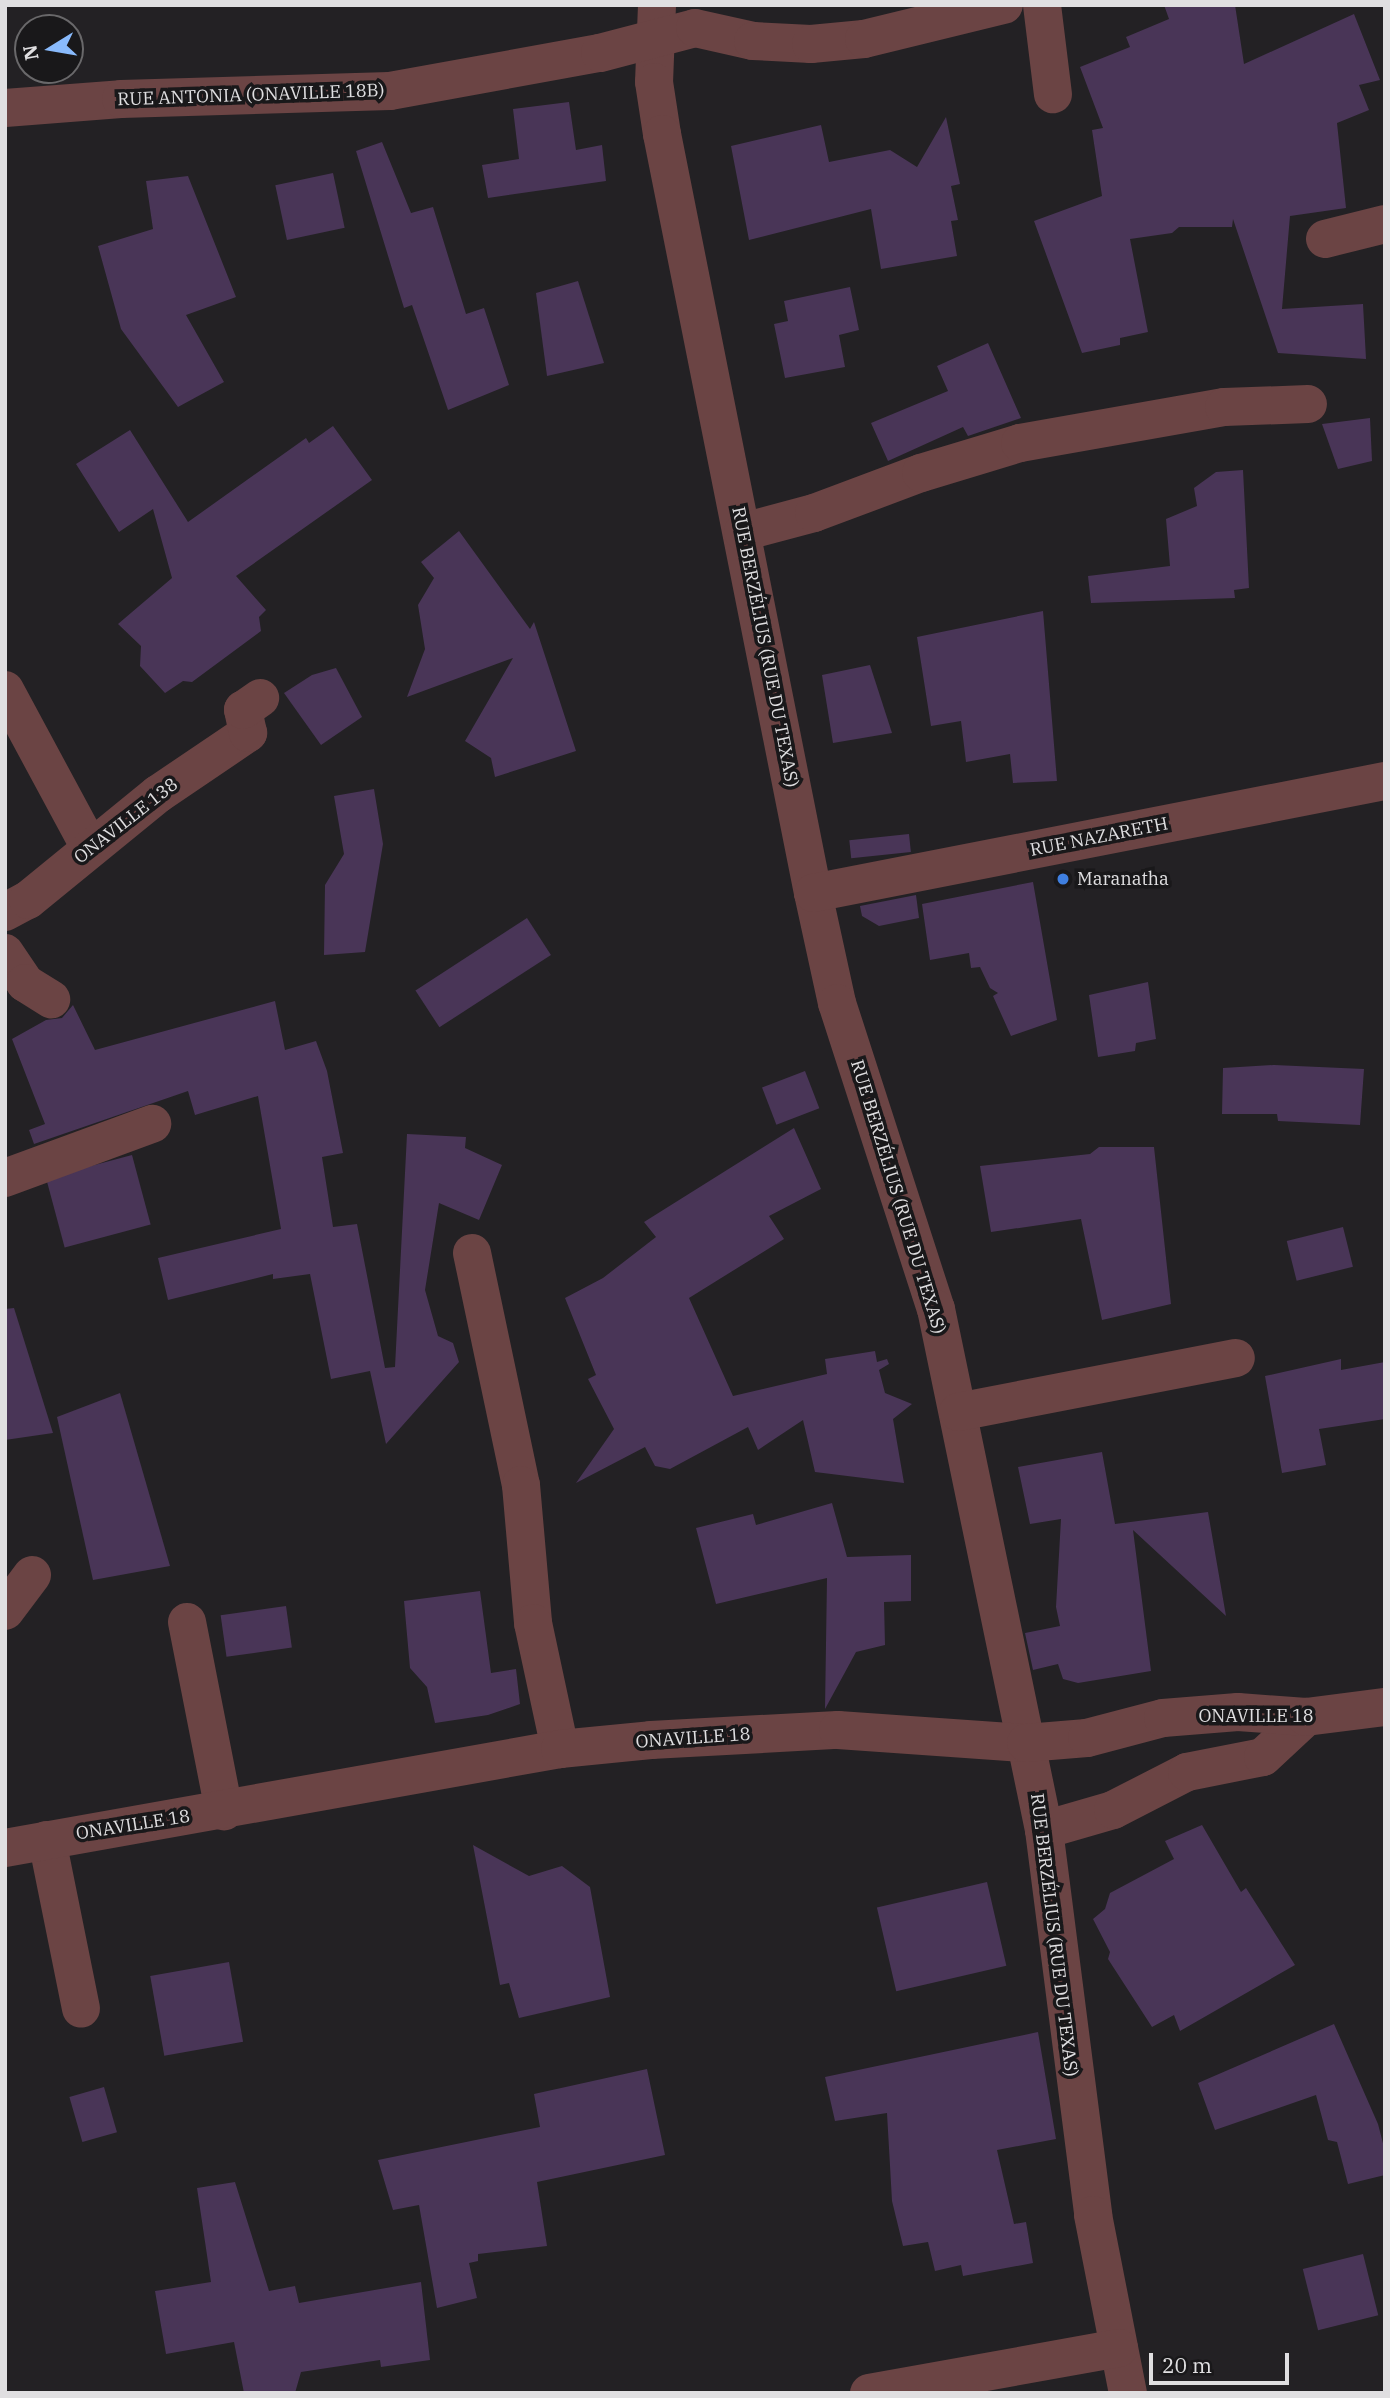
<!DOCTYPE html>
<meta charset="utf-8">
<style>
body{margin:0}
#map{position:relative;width:1390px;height:2398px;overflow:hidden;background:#232124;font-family:"IBM Plex Serif",serif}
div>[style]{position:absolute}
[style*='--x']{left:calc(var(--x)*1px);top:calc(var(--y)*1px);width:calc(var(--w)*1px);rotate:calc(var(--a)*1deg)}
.building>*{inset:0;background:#493557;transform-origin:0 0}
.minor>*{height:38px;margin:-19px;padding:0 19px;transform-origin:19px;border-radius:19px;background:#6b4444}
.dots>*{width:19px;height:19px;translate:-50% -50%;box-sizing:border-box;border:4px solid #19181a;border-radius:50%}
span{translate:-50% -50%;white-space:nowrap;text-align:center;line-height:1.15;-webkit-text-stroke:7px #19181a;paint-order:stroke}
.street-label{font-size:18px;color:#e0dfe1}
.poi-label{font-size:18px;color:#e0dfe1}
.left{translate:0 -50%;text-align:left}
.frame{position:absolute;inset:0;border:7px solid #e0dfe1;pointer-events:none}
.north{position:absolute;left:14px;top:14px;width:70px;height:70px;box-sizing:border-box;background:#19181a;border:2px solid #69686a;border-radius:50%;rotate:259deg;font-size:19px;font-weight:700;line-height:28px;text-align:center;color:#e0dfe1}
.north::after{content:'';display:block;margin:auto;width:24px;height:32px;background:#89bafc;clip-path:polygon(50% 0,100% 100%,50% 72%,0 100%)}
.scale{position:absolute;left:1149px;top:2353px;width:140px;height:32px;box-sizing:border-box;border:4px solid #e0dfe1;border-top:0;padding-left:9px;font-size:21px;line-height:24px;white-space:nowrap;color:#e0dfe1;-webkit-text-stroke:5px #19181a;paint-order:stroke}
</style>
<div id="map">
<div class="building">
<div style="clip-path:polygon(1164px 5px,1235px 5px,1244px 64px,1354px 14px,1380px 80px,1359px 85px,1369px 110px,1337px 123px,1346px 208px,1290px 216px,1282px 309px,1363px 304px,1366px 359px,1278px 353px,1233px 219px,1232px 227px,1179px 227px,1172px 233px,1130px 239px,1148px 332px,1120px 338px,1120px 345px,1082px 353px,1034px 221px,1102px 196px,1092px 130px,1103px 128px,1080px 67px,1130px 47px,1126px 37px,1169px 19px)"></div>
<div style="clip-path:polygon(569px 102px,576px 150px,602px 145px,606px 181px,488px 198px,482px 165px,519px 159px,513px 109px)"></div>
<div style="clip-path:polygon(946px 117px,960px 184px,951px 186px,958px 220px,951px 221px,957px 256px,881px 269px,871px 209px,749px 240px,731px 146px,821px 125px,829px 162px,890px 150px,917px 167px)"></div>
<div style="clip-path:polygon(382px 142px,411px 213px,433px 207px,466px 314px,484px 308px,509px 385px,448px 410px,412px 305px,404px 308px,356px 151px)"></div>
<div style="left:333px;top:173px;width:56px;height:59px;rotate:78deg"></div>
<div style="clip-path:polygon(188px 176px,236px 297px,186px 315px,224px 382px,178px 407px,121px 329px,98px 246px,153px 229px,146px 181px)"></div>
<div style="clip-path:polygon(578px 281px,604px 363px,547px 376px,536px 293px)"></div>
<div style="clip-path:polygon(850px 287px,859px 330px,839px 335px,845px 367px,785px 378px,774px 324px,788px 321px,784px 301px)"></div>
<div style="clip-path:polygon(988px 343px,1021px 418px,968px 436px,963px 427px,888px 461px,871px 423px,948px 391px,937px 366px)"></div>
<div style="clip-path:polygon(1370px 418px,1372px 461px,1338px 469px,1322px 424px)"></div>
<div style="clip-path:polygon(333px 426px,372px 480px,236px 576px,266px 610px,259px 617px,261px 631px,192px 682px,183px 681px,165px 693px,140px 666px,141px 646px,118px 624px,172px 578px,153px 509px,119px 532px,76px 464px,130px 430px,188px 522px,306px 438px,309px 443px)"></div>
<div style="clip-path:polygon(1243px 470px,1249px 588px,1234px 590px,1235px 598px,1091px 603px,1088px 576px,1170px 566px,1166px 519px,1197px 506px,1194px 488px,1216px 472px)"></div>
<div style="clip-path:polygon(459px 531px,530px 629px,534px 622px,576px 751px,495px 777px,491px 758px,465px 741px,513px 658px,407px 697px,425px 649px,418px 605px,434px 578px,421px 562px)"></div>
<div style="clip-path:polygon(1043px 611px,1057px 781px,1013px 783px,1010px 754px,966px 762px,961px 721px,931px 726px,917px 637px)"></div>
<div style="clip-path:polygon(870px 665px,892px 733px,833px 743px,822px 675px)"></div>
<div style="clip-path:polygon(336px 668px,362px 717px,321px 745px,284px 693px,312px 675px)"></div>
<div style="clip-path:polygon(374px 789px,383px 844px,365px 952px,324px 955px,325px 885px,344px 854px,334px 796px)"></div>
<div style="left:909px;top:834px;width:18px;height:60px;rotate:84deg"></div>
<div style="clip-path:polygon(1033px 882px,1057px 1020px,1011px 1036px,993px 996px,998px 993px,990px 988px,980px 967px,971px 968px,969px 953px,930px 960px,922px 904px)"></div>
<div style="clip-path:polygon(916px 895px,919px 918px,879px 926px,862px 916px,860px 906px)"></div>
<div style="left:527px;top:918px;width:44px;height:133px;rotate:57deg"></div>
<div style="clip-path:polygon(1148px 982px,1156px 1039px,1136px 1043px,1135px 1051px,1098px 1057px,1089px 995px)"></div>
<div style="clip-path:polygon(275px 1001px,285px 1050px,316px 1041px,327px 1071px,343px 1153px,322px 1157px,333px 1227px,357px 1224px,385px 1368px,395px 1367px,407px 1134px,466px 1137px,465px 1148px,502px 1165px,479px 1220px,439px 1203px,425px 1290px,438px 1336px,453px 1343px,459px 1362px,386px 1444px,370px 1371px,331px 1379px,310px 1274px,273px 1279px,273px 1274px,168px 1300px,158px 1258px,281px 1229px,258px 1096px,195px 1115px,188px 1091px,34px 1144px,29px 1130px,45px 1124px,12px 1039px,46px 1020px,62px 1018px,73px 1005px,95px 1050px)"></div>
<div style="clip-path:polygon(1274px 1065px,1364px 1069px,1360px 1125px,1278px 1121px,1277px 1114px,1222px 1114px,1223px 1068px)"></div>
<div style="left:805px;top:1071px;width:40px;height:46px;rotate:69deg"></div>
<div style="clip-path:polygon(794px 1128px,821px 1189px,769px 1216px,784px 1239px,689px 1298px,733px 1396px,827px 1374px,825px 1359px,875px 1351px,877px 1362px,887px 1359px,889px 1364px,879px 1370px,885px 1393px,912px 1404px,893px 1419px,904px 1483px,815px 1472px,803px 1420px,758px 1450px,748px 1427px,670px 1469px,655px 1466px,645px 1447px,576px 1483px,614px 1429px,588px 1379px,596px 1375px,565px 1298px,603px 1278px,656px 1237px,644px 1222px)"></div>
<div style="clip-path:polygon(1099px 1147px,1154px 1147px,1171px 1304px,1102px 1320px,1081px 1219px,991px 1232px,980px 1166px,1090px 1154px)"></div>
<div style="left:132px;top:1155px;width:72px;height:89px;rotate:75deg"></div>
<div style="left:1343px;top:1227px;width:41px;height:58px;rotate:76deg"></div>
<div style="clip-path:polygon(14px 1308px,53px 1433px,5px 1440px,5px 1309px)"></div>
<div style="clip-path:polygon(1341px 1359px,1341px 1370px,1385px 1362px,1385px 1419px,1319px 1429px,1326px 1465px,1282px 1473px,1265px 1376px)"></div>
<div style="clip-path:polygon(120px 1393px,170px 1566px,93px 1580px,57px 1417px)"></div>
<div style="clip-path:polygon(1102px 1452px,1115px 1524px,1208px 1512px,1226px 1616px,1133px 1530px,1151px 1671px,1078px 1683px,1063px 1679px,1058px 1664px,1033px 1670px,1025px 1633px,1060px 1626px,1056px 1607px,1061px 1519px,1030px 1524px,1018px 1467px)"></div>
<div style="clip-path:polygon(832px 1503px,847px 1557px,911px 1555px,911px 1601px,884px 1602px,885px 1645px,856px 1652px,825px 1709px,827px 1578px,716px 1604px,696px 1528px,753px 1514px,756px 1525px)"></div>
<div style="clip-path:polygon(480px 1591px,491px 1673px,516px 1669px,520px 1704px,488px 1715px,435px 1723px,427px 1687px,410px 1668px,404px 1601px)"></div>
<div style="left:286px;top:1606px;width:42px;height:66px;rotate:82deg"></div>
<div style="clip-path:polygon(1202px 1825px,1241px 1892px,1246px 1888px,1295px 1965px,1180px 2031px,1174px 2015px,1152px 2027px,1108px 1959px,1110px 1952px,1093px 1919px,1105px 1909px,1110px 1893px,1174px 1859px,1165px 1841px)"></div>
<div style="clip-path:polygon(473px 1845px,529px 1876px,562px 1866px,590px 1887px,610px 1997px,519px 2018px,509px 1983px,500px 1985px)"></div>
<div style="left:987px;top:1882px;width:86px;height:113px;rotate:77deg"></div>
<div style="left:229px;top:1962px;width:81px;height:80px;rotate:80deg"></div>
<div style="clip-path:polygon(1334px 2024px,1378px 2124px,1385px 2151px,1385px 2175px,1348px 2184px,1337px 2142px,1328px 2140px,1316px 2095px,1215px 2130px,1198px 2083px)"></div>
<div style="clip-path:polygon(1038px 2032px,1056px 2139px,997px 2150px,1014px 2224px,1026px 2222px,1033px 2263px,963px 2276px,961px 2265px,935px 2271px,928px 2242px,903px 2246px,892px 2201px,887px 2113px,835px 2121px,825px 2077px)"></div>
<div style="clip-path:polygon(647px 2069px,665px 2155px,537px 2182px,547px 2246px,478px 2254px,478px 2261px,469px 2263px,477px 2298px,437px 2308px,419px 2205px,393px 2210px,378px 2160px,540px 2127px,534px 2094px)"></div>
<div style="left:104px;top:2087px;width:47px;height:36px;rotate:74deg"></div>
<div style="clip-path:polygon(235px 2182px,269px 2291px,295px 2286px,299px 2303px,421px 2282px,430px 2360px,381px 2367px,380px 2360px,301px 2372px,295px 2393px,244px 2393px,234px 2342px,166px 2354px,155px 2291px,211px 2282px,197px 2188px)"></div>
<div style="left:1363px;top:2254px;width:63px;height:62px;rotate:76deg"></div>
</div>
<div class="minor">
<div style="--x:657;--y:5;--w:77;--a:92.2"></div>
<div style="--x:654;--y:82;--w:53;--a:81.3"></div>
<div style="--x:662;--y:134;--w:774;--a:78.75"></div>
<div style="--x:813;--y:893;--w:113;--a:77.7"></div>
<div style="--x:837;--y:1003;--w:322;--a:72.1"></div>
<div style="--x:936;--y:1309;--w:532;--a:78.29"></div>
<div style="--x:1044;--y:1830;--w:388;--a:82.7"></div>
<div style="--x:1093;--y:2215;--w:181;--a:78.9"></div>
<div style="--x:1042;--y:5;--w:90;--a:83"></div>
<div style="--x:5;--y:108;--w:116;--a:-4.4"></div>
<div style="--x:121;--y:99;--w:269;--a:-1.7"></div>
<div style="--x:390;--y:91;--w:213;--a:-10.3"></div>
<div style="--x:600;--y:53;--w:98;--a:-14.7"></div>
<div style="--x:695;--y:28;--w:59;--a:12.6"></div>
<div style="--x:753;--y:41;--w:58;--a:3"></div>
<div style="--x:811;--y:44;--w:53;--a:-5.4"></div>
<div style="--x:864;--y:39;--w:144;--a:-13.7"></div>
<div style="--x:1325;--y:239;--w:62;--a:-14"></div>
<div style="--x:743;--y:532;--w:73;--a:-15"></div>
<div style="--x:814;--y:513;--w:114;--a:-20.5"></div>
<div style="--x:921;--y:473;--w:103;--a:-16.9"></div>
<div style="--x:1020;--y:443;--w:207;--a:-10"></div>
<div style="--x:1224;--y:407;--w:84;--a:-2"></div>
<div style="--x:5;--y:690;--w:179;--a:61.7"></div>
<div style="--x:813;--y:893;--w:583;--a:-11.08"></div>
<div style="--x:5;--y:912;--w:26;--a:-28"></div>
<div style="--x:28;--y:900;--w:168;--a:-39.2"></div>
<div style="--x:158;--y:794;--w:109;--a:-34.1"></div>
<div style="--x:248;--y:733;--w:24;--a:-102"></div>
<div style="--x:243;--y:710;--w:21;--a:-35"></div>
<div style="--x:5;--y:953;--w:36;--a:56"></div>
<div style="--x:25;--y:983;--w:31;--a:32"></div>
<div style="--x:5;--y:1178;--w:157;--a:-20.2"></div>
<div style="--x:472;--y:1253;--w:237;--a:78.1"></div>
<div style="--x:521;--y:1485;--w:139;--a:85"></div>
<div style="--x:533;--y:1623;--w:129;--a:77.9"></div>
<div style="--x:958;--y:1412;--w:283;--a:-11"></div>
<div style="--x:5;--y:1611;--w:45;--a:-53.1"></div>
<div style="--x:187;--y:1622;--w:193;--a:78.9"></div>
<div style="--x:1044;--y:1830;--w:72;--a:-16.2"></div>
<div style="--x:1113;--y:1810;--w:83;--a:-27.2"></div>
<div style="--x:1187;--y:1772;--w:77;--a:-11.2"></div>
<div style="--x:1263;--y:1757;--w:59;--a:-42.9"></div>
<div style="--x:47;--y:1840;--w:172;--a:78.6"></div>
<div style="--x:5;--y:1848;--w:564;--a:-10.11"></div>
<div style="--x:560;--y:1749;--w:91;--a:-5.6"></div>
<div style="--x:651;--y:1740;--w:187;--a:-3.1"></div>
<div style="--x:838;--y:1730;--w:188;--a:4"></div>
<div style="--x:1026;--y:1743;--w:61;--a:-4.7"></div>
<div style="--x:1087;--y:1738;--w:79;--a:-14.7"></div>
<div style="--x:1163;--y:1718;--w:75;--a:-4.6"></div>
<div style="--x:1238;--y:1712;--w:68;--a:4.2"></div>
<div style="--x:1306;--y:1717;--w:80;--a:-7.2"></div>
<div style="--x:869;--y:2393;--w:254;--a:-10.2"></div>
</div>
<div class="dots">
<div style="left:1063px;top:879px;background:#3f7fe0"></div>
</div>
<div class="street-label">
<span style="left:251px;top:95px;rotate:-2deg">RUE ANTONIA (ONAVILLE 18B)</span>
<span style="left:765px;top:647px;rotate:79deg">RUE BERZÉLIUS (RUE DU TEXAS)</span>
<span style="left:126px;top:821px;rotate:-38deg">ONAVILLE 138</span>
<span style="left:1099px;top:837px;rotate:-11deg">RUE NAZARETH</span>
<span style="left:898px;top:1197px;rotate:73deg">RUE BERZÉLIUS (RUE DU TEXAS)</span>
<span style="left:1256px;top:1716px">ONAVILLE 18</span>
<span style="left:693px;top:1738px;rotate:-4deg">ONAVILLE 18</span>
<span style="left:133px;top:1825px;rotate:-9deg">ONAVILLE 18</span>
<span style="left:1054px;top:1935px;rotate:83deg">RUE BERZÉLIUS (RUE DU TEXAS)</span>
</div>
<div class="poi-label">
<span class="left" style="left:1077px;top:879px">Maranatha</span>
</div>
<div class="frame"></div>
<div class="north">N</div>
<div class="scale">20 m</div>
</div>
